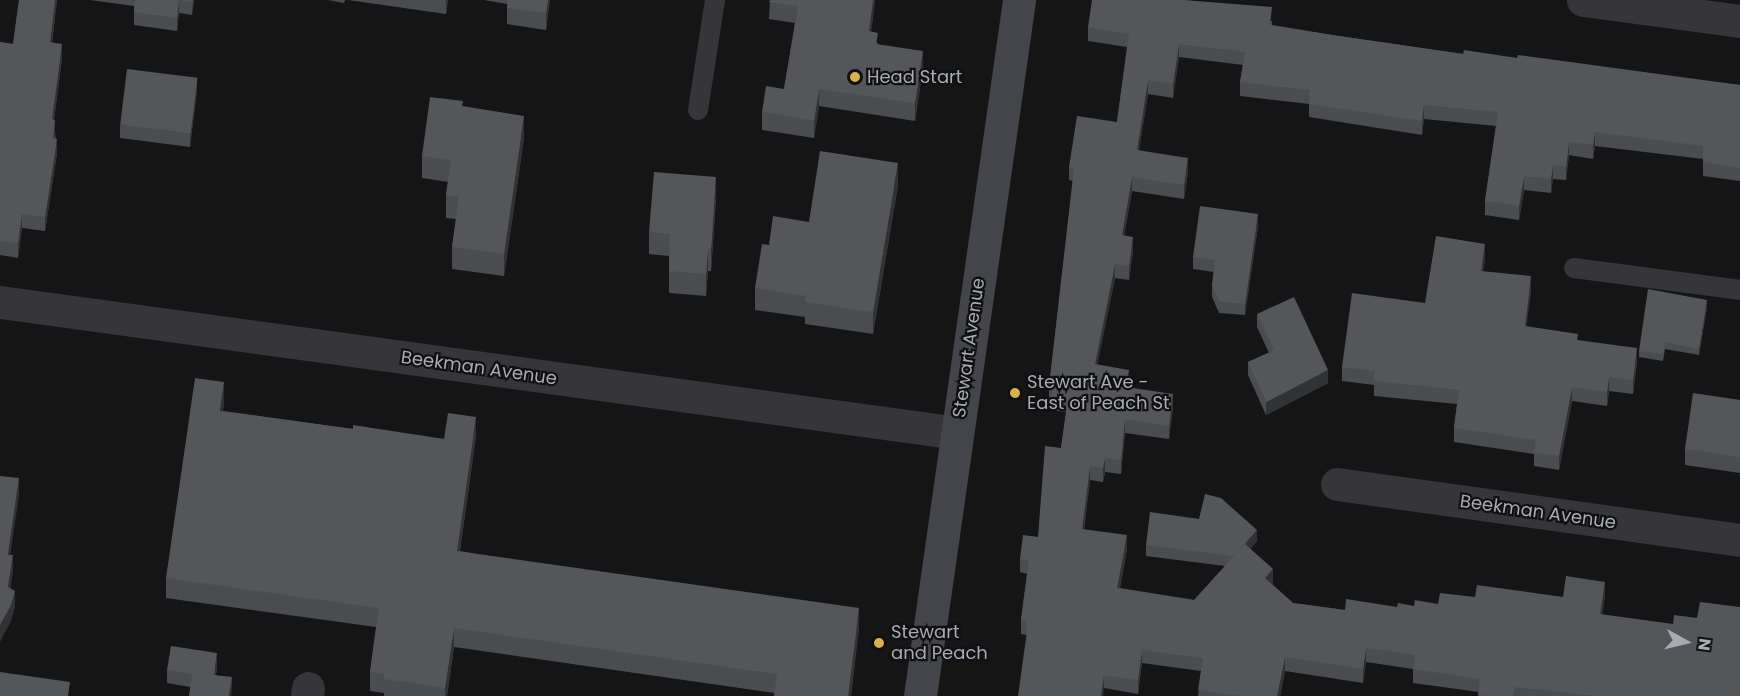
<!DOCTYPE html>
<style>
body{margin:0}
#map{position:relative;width:1740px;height:696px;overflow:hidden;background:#151516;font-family:Poppins,sans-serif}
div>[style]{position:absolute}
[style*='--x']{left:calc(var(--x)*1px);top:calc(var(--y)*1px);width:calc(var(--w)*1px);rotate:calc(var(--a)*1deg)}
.service>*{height:20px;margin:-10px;padding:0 10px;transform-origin:10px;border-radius:10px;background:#36363a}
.minor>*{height:33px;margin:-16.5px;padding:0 16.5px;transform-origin:16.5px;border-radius:16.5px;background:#36363a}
.secondary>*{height:33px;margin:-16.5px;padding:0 16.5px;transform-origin:16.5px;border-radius:16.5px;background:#44454a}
.wall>*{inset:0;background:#4b4c50}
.shaded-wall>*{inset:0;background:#313234}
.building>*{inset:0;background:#55565a;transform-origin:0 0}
.dots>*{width:16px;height:16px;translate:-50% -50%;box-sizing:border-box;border:3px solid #101011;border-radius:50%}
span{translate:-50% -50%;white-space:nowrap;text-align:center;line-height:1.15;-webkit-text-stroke:4.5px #101011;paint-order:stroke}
.poi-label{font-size:18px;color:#a8abb4}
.left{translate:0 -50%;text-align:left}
.street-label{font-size:18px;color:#a8abb4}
.north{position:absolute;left:1656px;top:612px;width:60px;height:60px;-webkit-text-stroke:4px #101011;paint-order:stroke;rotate:98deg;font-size:16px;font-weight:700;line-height:24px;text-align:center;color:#a8abb4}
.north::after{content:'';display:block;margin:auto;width:21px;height:27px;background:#a8abb4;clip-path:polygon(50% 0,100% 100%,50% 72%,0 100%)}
</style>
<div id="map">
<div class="service">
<div style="--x:698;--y:110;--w:111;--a:-81.2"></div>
<div style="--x:1574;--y:268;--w:167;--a:7.5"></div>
</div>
<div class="minor">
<div style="--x:1583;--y:0;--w:158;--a:7.6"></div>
<div style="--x:0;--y:302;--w:966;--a:7.79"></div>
<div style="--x:1337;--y:484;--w:407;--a:7.9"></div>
<div style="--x:307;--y:696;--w:8;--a:-83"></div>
</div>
<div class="secondary">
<div style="--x:920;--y:696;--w:703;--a:-81.9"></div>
</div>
<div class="wall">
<div style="clip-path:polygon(19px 0,57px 0,52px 43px,62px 58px,54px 120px,57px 153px,45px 231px,22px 228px,18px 258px,0 255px,0 42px,13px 44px)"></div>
<div style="clip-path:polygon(90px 0,194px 0,192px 15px,179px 13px,177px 31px,134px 25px,134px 6px)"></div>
<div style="clip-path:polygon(328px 0,345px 0,344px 3px)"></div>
<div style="clip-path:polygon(348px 0,448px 0,446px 14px)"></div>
<div style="clip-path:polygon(484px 0,550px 0,546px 30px,507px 24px,507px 4px)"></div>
<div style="clip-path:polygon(770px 0,875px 0,871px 32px,878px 44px,923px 68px,915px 121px,819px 106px,814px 138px,762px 130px,762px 112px,784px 89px,795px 23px,769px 19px)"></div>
<div style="clip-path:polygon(1272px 21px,1272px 25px,1332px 35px,1463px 54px,1517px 58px,1740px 85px,1740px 181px,1703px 176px,1703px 159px,1595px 146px,1593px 159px,1569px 155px,1566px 180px,1553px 179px,1551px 193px,1524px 190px,1519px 220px,1485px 215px,1485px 201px,1496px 126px,1424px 119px,1422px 135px,1309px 117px,1309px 104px,1240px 96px,1240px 82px,1243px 65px,1179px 57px,1173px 98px,1148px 94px,1139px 150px,1188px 172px,1184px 199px,1132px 191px,1124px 236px,1133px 251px,1129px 280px,1115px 278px,1097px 364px,1129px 384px,1128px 387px,1173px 407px,1169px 439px,1125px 433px,1121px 474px,1105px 472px,1103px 482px,1090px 480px,1084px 529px,1127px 549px,1120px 588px,1194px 600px,1225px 566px,1146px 556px,1146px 545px,1257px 541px,1250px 549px,1273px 583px,1272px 584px,1293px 603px,1345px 610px,1414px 606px,1438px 604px,1475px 597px,1563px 597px,1605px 595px,1602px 615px,1740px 696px,1478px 696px,1479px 692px,1413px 683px,1413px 669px,1366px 662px,1363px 683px,1285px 671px,1280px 696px,1198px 696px,1201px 671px,1142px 663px,1138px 694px,1104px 688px,1026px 635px,1021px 634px,1021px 620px,1027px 574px,1020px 572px,1020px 559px,1038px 537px,1061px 448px,1066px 412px,1052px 410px,1052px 401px,1049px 400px,1049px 387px,1073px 181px,1069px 180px,1069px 167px,1117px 122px,1127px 47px,1088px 41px,1088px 27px)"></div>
<div style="clip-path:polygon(197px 90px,190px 147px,120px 138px,120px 125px)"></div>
<div style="clip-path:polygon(463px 107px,524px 138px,504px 276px,452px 269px,452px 247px,456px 219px,446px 218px,446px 195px,448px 182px,422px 178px,422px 156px)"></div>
<div style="clip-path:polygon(898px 185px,873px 334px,805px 324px,805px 317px,755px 310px,755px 288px,769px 245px,809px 222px)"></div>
<div style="clip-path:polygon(716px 199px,711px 271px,708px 271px,706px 296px,669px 293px,669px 256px,649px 254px,649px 232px)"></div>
<div style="clip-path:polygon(1258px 226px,1245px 315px,1219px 313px,1212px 297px,1212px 285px,1214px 272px,1193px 269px,1193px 257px)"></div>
<div style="clip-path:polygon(1485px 258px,1483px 271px,1531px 291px,1526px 326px,1578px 340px,1637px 362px,1633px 394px,1609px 391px,1607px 406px,1572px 401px,1559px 470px,1534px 466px,1534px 454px,1454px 442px,1454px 428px,1457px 404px,1374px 396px,1374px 385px,1342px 381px,1342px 367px)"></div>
<div style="clip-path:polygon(1707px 307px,1699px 355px,1665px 349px,1663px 361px,1639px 357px,1639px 351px)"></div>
<div style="clip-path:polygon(1257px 314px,1328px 383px,1266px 415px,1248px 375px,1248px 362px,1269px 353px,1257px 327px)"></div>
<div style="clip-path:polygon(1740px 400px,1740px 473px,1685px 465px,1685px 449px)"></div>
<div style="clip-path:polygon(224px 401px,223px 411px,353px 429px,444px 439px,476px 436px,460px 551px,859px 627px,851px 696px,774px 696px,775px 693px,454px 647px,447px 696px,384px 696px,384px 693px,370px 691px,370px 672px,376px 627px,166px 598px,166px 578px)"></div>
<div style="clip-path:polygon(217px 666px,216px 675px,232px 690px,190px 687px,167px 683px,167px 670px)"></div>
</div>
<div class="shaded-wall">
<div style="clip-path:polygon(55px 0,57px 0,50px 57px,50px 42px)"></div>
<div style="clip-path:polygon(179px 0,179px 13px,177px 31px,177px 18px)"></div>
<div style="clip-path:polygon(193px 0,194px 0,192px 15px)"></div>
<div style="clip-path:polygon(446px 0,448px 0,446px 14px)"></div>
<div style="clip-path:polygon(548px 0,550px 0,546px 30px,546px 13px)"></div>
<div style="clip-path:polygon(873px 0,875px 0,869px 49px,869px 31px)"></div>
<div style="clip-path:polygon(62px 44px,62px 58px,52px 134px,52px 119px)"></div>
<div style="clip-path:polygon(1179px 44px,1179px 57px,1173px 98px,1173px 84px)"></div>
<div style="clip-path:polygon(923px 51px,923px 68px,915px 121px,915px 103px)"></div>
<div style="clip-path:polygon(197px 78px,197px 90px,190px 147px,190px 134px)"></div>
<div style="clip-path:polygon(1148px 80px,1148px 94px,1137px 163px,1137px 150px)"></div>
<div style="clip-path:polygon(819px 89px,819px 106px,814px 138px,814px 121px)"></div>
<div style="clip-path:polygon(1424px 105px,1424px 119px,1422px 135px,1422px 121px)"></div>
<div style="clip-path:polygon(524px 116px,524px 138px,504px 276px,504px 254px)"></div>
<div style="clip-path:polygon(55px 120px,55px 134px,53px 153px,53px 138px)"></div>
<div style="clip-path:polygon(1595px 132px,1595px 146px,1593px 159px,1593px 145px)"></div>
<div style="clip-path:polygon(57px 139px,57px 153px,45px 231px,45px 217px)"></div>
<div style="clip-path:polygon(1569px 142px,1569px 155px,1566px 180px,1566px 167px)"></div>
<div style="clip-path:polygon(1188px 158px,1188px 172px,1184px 199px,1184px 185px)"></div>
<div style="clip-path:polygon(898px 163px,898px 185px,873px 334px,873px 312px)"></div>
<div style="clip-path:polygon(1553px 165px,1553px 179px,1551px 193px,1551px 179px)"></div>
<div style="clip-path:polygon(1524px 176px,1524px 190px,1519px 220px,1519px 206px)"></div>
<div style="clip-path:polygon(716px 177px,716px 199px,711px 271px,711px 249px)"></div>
<div style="clip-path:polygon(1132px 177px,1132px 191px,1122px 249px,1122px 235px)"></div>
<div style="clip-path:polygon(22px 214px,22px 228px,18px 258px,18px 243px)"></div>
<div style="clip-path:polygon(1258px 214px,1258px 226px,1245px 315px,1245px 304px)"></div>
<div style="clip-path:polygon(1133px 237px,1133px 251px,1129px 280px,1129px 266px)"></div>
<div style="clip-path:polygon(1485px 244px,1485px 258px,1481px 285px,1481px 271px)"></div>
<div style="clip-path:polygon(708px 249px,708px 271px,706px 296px,706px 274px)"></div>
<div style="clip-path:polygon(1115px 264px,1115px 278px,1095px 377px,1095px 364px)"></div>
<div style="clip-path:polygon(1531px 276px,1531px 291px,1525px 340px,1525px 326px)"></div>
<div style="clip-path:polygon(1707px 300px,1707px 307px,1699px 355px,1699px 349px)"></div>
<div style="clip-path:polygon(1637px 348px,1637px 362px,1633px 394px,1633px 380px)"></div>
<div style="clip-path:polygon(1129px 370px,1129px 384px,1126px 401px,1126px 387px)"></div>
<div style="clip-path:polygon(1328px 370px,1328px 383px,1266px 415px,1266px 402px)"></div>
<div style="clip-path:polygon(1609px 377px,1609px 391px,1607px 406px,1607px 392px)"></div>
<div style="clip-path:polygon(224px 382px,224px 401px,220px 430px,220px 411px)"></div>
<div style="clip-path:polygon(1572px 387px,1572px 401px,1559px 470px,1559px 456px)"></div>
<div style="clip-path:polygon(1173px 394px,1173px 407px,1169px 439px,1169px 426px)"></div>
<div style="clip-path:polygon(476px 417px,476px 436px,457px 570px,457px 551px)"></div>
<div style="clip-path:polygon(1125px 419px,1125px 433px,1121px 474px,1121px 460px)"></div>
<div style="clip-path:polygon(1105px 458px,1105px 472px,1103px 482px,1103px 468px)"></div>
<div style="clip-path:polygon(1090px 466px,1090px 480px,1082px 542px,1082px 529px)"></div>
<div style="clip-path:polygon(19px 478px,19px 495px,8px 571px,8px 555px)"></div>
<div style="clip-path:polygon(1257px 530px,1257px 541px,1234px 567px,1234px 556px)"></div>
<div style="clip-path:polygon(1127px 535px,1127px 549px,1117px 602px,1117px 588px)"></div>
<div style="clip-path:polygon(13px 555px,13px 572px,8px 603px,8px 587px)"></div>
<div style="clip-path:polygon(1273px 569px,1273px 583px,1265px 591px,1265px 578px)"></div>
<div style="clip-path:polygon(1605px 582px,1605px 595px,1600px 628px,1600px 614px)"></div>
<div style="clip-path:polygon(15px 591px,15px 607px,11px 621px,0 642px,0 625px)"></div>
<div style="clip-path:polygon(859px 608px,859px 627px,851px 696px,848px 696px)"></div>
<div style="clip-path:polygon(454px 628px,454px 647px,447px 696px,445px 696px,445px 688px)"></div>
<div style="clip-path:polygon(1366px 648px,1366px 662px,1363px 683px,1363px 669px)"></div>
<div style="clip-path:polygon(1142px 650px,1142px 663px,1138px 694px,1138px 680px)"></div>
<div style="clip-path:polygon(217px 653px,217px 666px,214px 688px,214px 675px)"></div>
<div style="clip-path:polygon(1285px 657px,1285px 671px,1280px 696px,1277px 696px)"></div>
<div style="clip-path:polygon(1104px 675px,1104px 688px,1103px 696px,1101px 696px)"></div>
<div style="clip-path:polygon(232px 677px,232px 690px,231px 696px,229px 696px)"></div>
</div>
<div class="building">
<div style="clip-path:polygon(19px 0,55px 0,50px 42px,62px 44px,52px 119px,55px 120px,53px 138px,57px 139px,45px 217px,22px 214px,18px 243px,0 241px,0 42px,13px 44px)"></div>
<div style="clip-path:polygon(135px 0,179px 0,177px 18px,134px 12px)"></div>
<div style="clip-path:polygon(180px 0,193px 0,192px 2px)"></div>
<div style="clip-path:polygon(508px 0,548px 0,546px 13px,507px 8px)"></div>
<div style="clip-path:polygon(770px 0,873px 0,869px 31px,878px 33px,876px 44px,923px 51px,915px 103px,819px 89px,814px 121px,762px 112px,766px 86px,784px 89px,798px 6px,769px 2px)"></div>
<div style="clip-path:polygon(1092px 0,1184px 0,1272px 7px,1270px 25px,1332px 35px,1463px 54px,1464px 50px,1517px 58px,1518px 55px,1740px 85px,1740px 168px,1703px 162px,1703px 146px,1595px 132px,1593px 145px,1569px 142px,1566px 167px,1553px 165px,1551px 179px,1524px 176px,1519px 206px,1485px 201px,1498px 112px,1424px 105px,1422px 121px,1309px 104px,1310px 90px,1240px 82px,1245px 52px,1179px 44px,1173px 84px,1148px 80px,1137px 150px,1188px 158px,1184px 185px,1132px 177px,1122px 235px,1133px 237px,1129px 266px,1115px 264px,1095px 364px,1129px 370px,1126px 387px,1173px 394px,1169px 426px,1125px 419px,1121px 460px,1105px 458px,1103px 468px,1090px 466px,1082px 529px,1127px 535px,1117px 588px,1194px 600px,1245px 544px,1273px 569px,1265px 578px,1293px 603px,1345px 610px,1346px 599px,1397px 607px,1398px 603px,1414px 606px,1415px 600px,1438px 604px,1440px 593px,1475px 597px,1477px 585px,1563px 597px,1566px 576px,1605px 582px,1600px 614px,1673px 624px,1674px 615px,1697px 618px,1700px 602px,1740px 607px,1740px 696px,1596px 696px,1515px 687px,1513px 696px,1488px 696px,1478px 695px,1480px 679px,1413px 669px,1415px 655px,1366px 648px,1363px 669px,1285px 657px,1277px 696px,1242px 696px,1198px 690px,1203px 658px,1142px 650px,1138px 680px,1104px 675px,1101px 696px,1018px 696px,1027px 631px,1026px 621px,1021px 620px,1029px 560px,1020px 559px,1023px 535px,1038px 537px,1045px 446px,1061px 448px,1068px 399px,1052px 397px,1053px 387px,1049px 387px,1074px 168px,1069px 167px,1077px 116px,1117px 122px,1129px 34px,1088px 27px)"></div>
<div style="left:127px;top:69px;width:71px;height:56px;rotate:7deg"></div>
<div style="clip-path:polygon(430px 97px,463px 101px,462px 106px,524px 116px,504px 254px,452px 247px,459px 197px,446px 195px,451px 160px,422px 156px)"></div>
<div style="clip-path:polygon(820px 151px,898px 163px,873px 312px,805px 302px,806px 296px,755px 288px,762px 244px,769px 245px,773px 216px,809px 222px)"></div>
<div style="clip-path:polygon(654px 172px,716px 177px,711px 249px,708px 249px,706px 274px,669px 271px,670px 234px,649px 232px)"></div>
<div style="clip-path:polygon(1200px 206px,1258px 214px,1245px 304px,1219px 301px,1212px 285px,1215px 260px,1193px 257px)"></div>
<div style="clip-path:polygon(1436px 236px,1485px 244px,1481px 271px,1531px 276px,1525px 326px,1578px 334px,1577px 340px,1637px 348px,1633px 380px,1609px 377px,1607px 392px,1572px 387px,1559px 456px,1534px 452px,1536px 440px,1454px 428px,1459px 390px,1374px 381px,1375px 371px,1342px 367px,1352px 293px,1425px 303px)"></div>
<div style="clip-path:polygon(1648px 289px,1707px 300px,1699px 349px,1665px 342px,1663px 354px,1639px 351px)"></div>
<div style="clip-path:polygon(1294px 297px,1328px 370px,1266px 402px,1248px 362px,1274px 350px,1257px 314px)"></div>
<div style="clip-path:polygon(195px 378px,224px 382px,220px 411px,353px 429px,353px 425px,444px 439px,448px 413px,476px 417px,457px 551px,859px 608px,848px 696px,774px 696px,777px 674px,454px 628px,445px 688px,384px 679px,384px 674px,370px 672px,379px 608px,166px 578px)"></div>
<div style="clip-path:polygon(1693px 393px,1740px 400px,1740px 457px,1685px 449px)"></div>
<div style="clip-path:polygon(0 476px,19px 478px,8px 555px,13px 555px,8px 587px,15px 591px,11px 605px,0 625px)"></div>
<div style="clip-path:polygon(1205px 494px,1221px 498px,1257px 530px,1234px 556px,1146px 545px,1150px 512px,1199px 519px)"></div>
<div style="clip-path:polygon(171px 646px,217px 653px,214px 675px,232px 677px,229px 696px,189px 696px,192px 674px,167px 670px)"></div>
<div style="clip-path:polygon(0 672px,70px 682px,68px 696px,0 696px)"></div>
</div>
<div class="dots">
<div style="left:855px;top:77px;background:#dbb147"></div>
<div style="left:1015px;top:393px;background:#dbb147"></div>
<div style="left:879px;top:643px;background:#dbb147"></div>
</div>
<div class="poi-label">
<span class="left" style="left:867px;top:77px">Head Start</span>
<span class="left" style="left:1027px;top:393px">Stewart Ave -<br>East of Peach St</span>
<span class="left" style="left:891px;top:643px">Stewart<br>and Peach</span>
</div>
<div class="street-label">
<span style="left:969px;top:348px;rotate:-82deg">Stewart Avenue</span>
<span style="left:479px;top:368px;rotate:8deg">Beekman Avenue</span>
<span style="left:1538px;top:512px;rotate:8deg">Beekman Avenue</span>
</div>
<div class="north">N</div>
</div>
